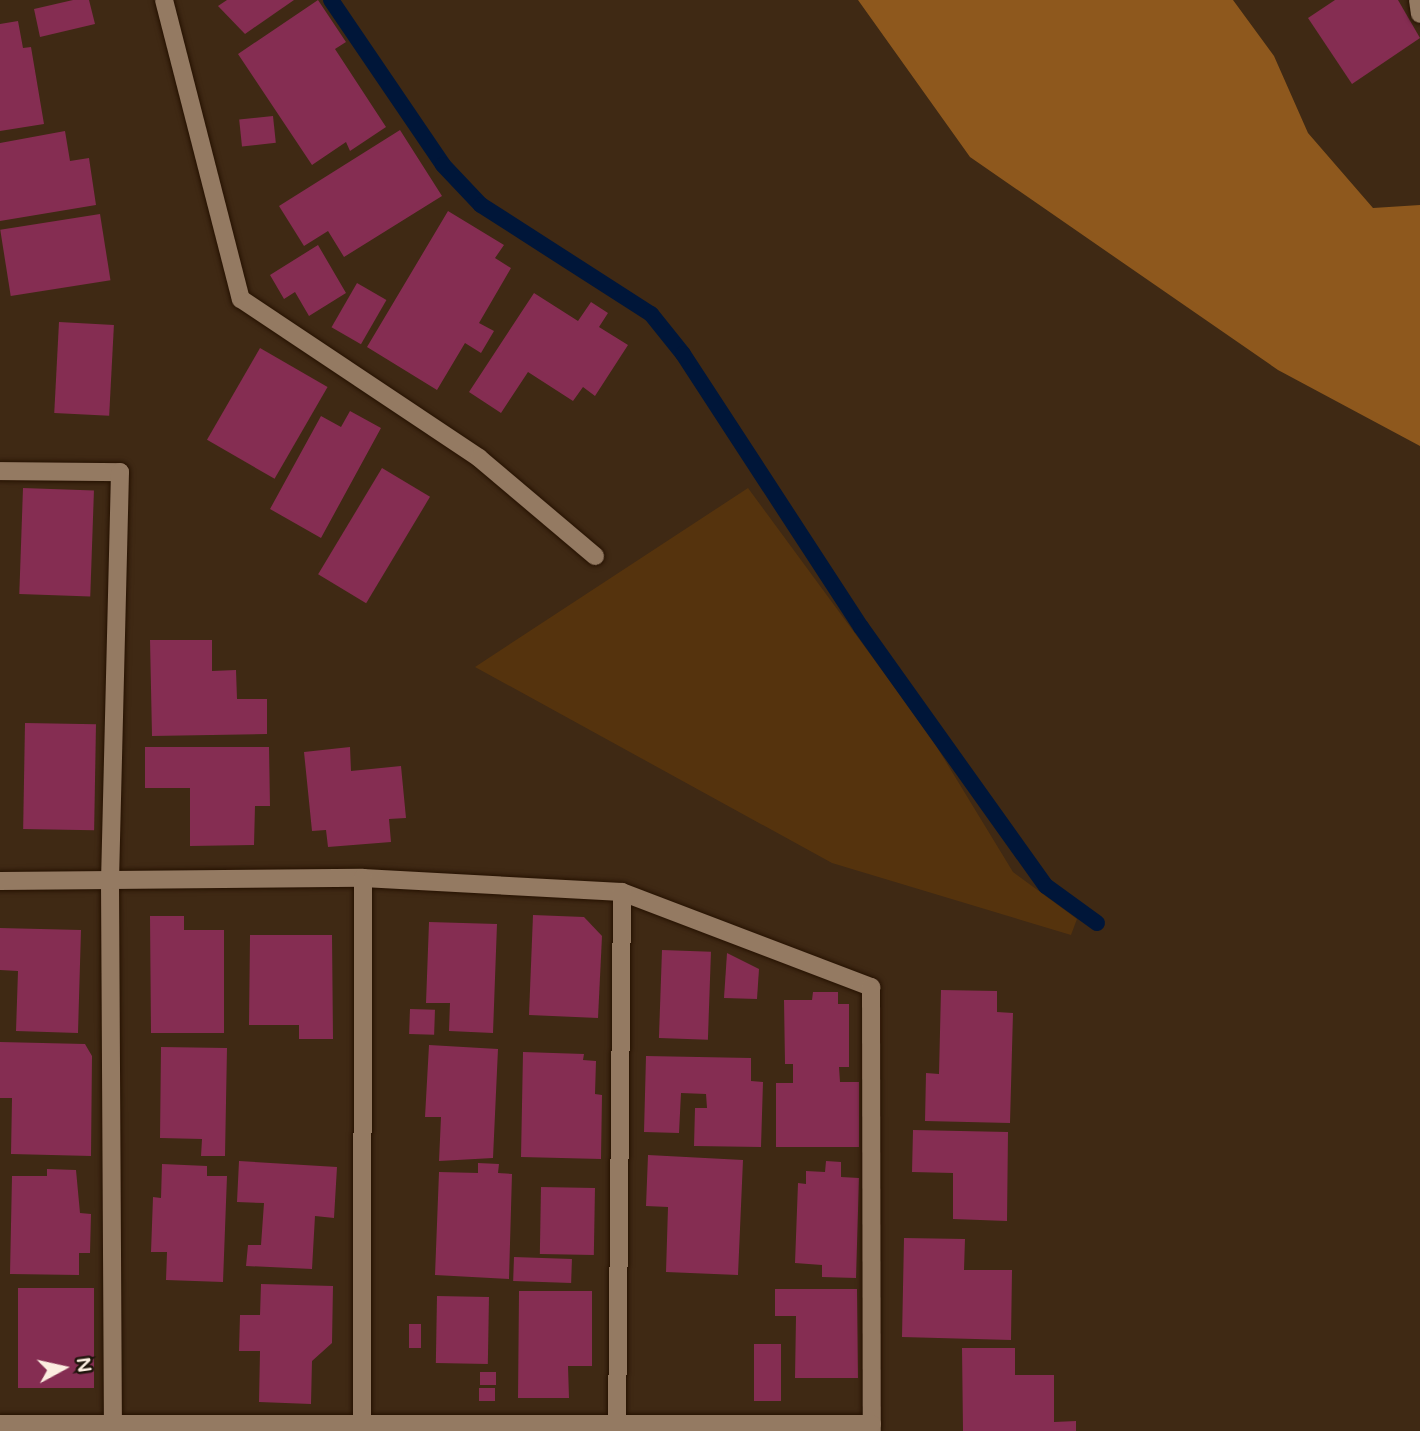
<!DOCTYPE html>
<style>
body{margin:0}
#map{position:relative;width:1420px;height:1431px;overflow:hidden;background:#3f2914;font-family:"Varela Round",sans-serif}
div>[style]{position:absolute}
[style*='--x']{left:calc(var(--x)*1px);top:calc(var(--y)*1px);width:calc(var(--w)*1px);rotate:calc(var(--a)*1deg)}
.green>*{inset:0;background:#55330d}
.forest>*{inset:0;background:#8e581d}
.stream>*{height:16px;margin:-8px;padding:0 8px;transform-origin:8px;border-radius:8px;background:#001639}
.building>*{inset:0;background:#852d52;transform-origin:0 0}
.roads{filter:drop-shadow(0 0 2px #251100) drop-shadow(0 0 2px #251100)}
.street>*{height:18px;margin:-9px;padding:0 9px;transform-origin:9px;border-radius:9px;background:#947a62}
span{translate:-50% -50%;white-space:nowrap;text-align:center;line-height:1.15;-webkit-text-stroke:6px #1e140b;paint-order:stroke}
.north{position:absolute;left:28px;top:1333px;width:70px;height:70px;-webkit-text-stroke:5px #1e140b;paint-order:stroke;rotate:82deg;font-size:19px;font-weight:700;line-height:28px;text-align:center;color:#fcede0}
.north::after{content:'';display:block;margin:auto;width:24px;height:32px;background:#fcede0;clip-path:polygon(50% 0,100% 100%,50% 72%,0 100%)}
</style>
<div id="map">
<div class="green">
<div style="clip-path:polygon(748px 488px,929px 734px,1013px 872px,1077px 919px,1071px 935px,832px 863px,475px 667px)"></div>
</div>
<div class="forest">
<div style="clip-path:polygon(858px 0,1233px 0,1274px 56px,1308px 133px,1373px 208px,1420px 205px,1420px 446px,1278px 370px,970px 157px)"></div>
</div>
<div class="stream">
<div style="--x:331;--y:0;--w:199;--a:55.8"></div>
<div style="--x:443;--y:165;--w:55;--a:46.5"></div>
<div style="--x:481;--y:205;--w:202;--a:32.7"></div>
<div style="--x:651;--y:314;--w:51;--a:51.3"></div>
<div style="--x:683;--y:354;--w:326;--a:56.9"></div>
<div style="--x:861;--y:627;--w:318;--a:54.5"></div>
<div style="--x:1046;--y:886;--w:63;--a:36"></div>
</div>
<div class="building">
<div style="clip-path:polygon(73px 0,89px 0,95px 24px,40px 37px,34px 9px)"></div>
<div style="clip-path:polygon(227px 0,294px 0,245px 34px,218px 6px)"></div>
<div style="clip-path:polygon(318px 0,346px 42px,335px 49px,386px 127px,350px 151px,346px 142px,312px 165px,238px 54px)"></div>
<div style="clip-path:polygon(1335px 0,1398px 0,1420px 38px,1352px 84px,1308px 18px)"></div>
<div style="clip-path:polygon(18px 21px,23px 48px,31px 47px,44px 124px,0 131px,0 24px)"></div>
<div style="left:273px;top:116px;width:27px;height:34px;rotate:84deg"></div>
<div style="clip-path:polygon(400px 130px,442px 196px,344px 257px,328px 231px,304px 246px,279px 206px)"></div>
<div style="clip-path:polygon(65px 131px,70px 161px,89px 158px,96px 205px,0 221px,0 143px)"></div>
<div style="clip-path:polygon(448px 211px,504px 245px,495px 258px,511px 268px,479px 323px,494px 331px,481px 353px,465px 343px,437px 390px,367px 347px)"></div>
<div style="left:100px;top:214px;width:67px;height:101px;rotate:81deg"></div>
<div style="clip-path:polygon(318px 245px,346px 293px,309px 316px,295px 292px,284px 299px,270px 275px)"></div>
<div style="left:357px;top:283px;width:34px;height:51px;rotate:30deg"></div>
<div style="clip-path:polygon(534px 293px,578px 321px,591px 302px,608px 313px,599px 327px,628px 345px,595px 396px,583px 387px,573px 401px,528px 372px,501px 413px,469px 392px)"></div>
<div style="left:59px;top:322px;width:55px;height:91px;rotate:3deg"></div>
<div style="left:260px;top:348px;width:78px;height:106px;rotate:30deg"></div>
<div style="clip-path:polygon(350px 411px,381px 428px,321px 538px,270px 509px,321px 416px,341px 427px)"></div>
<div style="left:382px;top:468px;width:56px;height:124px;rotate:31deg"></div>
<div style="left:23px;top:488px;width:71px;height:106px;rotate:2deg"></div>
<div style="clip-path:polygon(150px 640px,212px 640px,212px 671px,236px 670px,237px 699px,267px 699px,267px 734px,152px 736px)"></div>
<div style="left:25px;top:723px;width:71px;height:106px;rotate:1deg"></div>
<div style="clip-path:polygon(145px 747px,269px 747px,270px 806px,255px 806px,254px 845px,190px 846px,190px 788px,145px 788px)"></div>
<div style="clip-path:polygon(350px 747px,351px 771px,401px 766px,406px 818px,389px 819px,391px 842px,328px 847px,326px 830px,312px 831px,304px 752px)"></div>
<div style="clip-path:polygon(533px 915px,584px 917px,602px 936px,598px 1018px,529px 1015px)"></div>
<div style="clip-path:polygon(150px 916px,184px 916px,184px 930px,224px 930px,224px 1033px,151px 1033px)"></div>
<div style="clip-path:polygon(429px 922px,497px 924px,493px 1033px,449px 1031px,450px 1003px,426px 1003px)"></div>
<div style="clip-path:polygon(0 928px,81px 930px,78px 1033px,16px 1031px,18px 971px,0 970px)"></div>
<div style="clip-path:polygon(250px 935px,332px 935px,333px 1039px,299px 1039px,299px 1025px,249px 1025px)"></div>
<div style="left:662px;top:950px;width:49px;height:88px;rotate:2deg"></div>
<div style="clip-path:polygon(727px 953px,759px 969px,757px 999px,724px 998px)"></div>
<div style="clip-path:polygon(941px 990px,997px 991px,997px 1012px,1013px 1013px,1010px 1123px,925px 1121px,926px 1073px,939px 1074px)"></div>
<div style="clip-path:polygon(813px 992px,838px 992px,838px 1004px,849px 1004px,849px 1067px,839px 1067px,840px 1082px,859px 1082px,859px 1147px,776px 1147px,776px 1083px,793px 1083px,793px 1064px,785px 1064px,784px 1000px,812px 1000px)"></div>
<div style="left:410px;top:1009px;width:25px;height:25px;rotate:2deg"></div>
<div style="clip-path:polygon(0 1042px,85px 1044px,92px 1056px,91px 1156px,11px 1154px,12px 1098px,0 1098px)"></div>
<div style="clip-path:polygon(429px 1045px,498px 1049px,493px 1158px,439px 1161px,441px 1117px,425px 1117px)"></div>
<div style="clip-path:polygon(161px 1047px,227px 1048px,225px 1156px,201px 1156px,202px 1139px,160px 1138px)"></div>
<div style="clip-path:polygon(523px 1052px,584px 1054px,583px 1060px,596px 1061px,595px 1094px,602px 1095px,601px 1159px,521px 1157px)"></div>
<div style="clip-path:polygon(646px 1056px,751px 1058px,751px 1081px,763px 1082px,761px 1147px,694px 1146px,695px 1108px,707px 1108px,706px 1094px,681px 1093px,679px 1133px,644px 1132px)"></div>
<div style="clip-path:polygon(913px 1130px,1008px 1132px,1007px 1221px,953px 1219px,953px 1173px,912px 1172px)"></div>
<div style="clip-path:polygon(648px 1155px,743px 1160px,738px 1275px,666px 1272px,668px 1207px,646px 1206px)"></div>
<div style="clip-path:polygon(239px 1161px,337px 1167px,334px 1218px,315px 1216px,312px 1269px,246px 1266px,248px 1245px,261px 1245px,264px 1203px,237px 1202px)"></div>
<div style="clip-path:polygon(826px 1161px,841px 1162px,841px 1177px,859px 1178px,856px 1278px,822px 1277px,822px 1265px,795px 1263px,798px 1183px,806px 1184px,806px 1171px,825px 1172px)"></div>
<div style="clip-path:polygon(478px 1163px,499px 1164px,498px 1173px,512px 1174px,509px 1279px,435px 1275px,439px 1172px,478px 1173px)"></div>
<div style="clip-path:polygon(162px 1164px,207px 1166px,207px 1176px,227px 1176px,223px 1282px,166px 1280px,167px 1252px,151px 1252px,153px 1197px,161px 1198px)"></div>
<div style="clip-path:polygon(47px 1169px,76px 1170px,80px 1213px,91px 1214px,90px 1253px,79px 1253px,79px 1275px,10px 1274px,12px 1176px,47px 1176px)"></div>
<div style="left:541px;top:1187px;width:54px;height:67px;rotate:1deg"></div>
<div style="clip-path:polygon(904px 1238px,965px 1239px,964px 1270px,1012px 1270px,1011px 1340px,902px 1337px)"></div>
<div style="left:514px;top:1257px;width:58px;height:24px;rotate:2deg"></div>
<div style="clip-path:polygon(261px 1284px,333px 1286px,332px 1343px,312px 1361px,311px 1404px,259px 1402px,260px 1351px,239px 1351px,240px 1315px,260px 1315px)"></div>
<div style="left:18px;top:1288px;width:76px;height:100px"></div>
<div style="clip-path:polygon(775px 1289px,857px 1289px,858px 1378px,795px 1378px,796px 1316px,775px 1316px)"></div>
<div style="clip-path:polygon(519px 1291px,592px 1291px,592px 1366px,568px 1366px,569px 1398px,518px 1398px)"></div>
<div style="left:437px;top:1296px;width:52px;height:67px;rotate:1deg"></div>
<div style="left:409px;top:1324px;width:12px;height:24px"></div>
<div style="left:754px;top:1344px;width:27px;height:57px"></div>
<div style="clip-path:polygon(962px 1348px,1015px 1348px,1015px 1375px,1054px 1375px,1054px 1422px,1076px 1421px,1076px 1431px,963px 1431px)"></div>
<div style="left:480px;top:1372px;width:16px;height:13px"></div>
<div style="left:479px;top:1388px;width:16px;height:13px"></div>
</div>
<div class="roads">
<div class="street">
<div style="--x:164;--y:0;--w:309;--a:75.6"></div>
<div style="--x:241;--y:299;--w:286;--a:33.7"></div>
<div style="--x:479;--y:458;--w:152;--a:40.2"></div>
<div style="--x:1418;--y:0;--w:14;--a:82"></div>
<div style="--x:0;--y:471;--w:120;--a:0.5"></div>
<div style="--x:120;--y:472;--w:410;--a:91.4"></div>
<div style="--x:110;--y:882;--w:549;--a:89.69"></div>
<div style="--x:0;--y:881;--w:363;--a:-0.5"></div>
<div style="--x:363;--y:878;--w:259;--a:3.1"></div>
<div style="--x:622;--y:892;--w:267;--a:20.9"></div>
<div style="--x:871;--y:987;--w:444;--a:89.9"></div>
<div style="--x:0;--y:1424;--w:872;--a:0"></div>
<div style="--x:362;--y:1431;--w:553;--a:-89.9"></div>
<div style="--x:617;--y:1431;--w:539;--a:-89.47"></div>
</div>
</div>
<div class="north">N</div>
</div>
